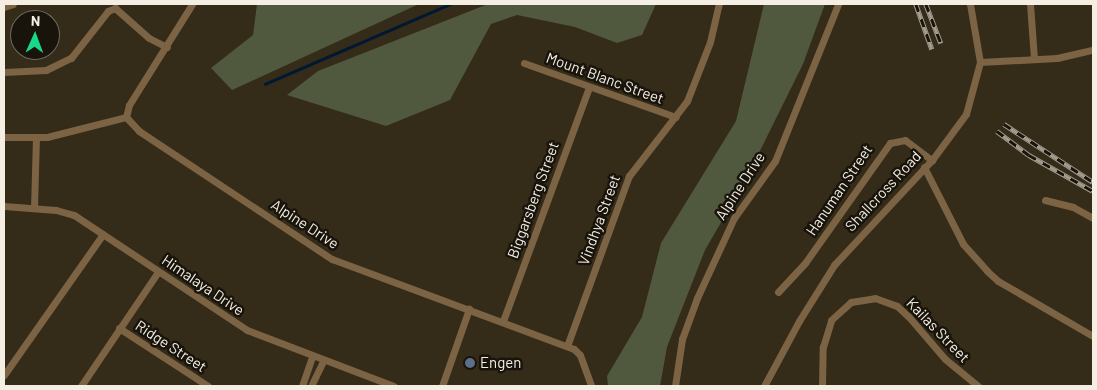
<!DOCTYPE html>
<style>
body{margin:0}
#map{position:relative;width:1097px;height:390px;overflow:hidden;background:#342b19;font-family:Barlow,sans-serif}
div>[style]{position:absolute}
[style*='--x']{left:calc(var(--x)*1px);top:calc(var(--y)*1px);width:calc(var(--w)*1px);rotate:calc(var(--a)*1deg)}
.green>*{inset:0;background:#50583e}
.stream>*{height:2.5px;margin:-1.25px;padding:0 1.25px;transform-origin:1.25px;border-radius:1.25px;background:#001832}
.minor>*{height:7px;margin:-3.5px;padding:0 3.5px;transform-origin:3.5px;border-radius:3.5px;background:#7b6344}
.rail>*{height:4.5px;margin-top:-2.25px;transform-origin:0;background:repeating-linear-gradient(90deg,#18140c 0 8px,#a39c8e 0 16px);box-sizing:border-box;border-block:1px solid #a39c8e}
.dots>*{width:14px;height:14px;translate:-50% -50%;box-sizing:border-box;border:2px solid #18140c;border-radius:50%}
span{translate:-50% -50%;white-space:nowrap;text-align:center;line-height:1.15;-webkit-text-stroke:5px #18140c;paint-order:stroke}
.street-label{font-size:15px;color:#f4eee3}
.poi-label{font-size:15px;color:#f4eee3}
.left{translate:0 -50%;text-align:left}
.frame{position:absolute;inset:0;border:5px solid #f4eee3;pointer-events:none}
.north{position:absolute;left:10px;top:10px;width:50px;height:50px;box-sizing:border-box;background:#18140c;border:1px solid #706b62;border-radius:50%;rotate:2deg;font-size:14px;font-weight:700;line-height:20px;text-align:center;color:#f4eee3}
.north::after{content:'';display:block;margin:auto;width:18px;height:22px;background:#18d989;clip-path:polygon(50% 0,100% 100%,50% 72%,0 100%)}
</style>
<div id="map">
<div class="green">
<div style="clip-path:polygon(257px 4px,419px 4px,232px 90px,211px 68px,253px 35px)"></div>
<div style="clip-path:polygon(488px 4px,656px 4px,642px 35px,617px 43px,575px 27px,517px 15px,491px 24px,450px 100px,386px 126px,287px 95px,318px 71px)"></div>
<div style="clip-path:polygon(764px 4px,825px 4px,803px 64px,744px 183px,705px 250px,667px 347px,660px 386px,608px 386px,607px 376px,642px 317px,661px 243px,736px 121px)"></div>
</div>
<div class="stream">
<div style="--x:265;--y:84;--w:202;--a:-23.4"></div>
</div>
<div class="minor">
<div style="--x:1030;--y:4;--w:55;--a:85.8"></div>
<div style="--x:4;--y:7;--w:9;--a:-18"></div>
<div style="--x:980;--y:62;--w:77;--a:-3"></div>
<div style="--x:1057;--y:58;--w:37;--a:-13"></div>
<div style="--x:524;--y:63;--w:161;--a:19.6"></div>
<div style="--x:4;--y:72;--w:42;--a:-2.7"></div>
<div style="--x:46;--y:70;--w:28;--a:-26"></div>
<div style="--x:71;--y:58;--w:60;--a:-51.8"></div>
<div style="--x:108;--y:11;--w:8;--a:-23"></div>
<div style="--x:115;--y:8;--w:45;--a:41.4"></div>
<div style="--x:149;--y:38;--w:20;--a:27"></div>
<div style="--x:126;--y:117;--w:19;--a:47"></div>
<div style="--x:139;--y:131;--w:232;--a:33.6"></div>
<div style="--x:332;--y:259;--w:258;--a:20.4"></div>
<div style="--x:574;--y:349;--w:8;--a:45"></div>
<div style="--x:580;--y:355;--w:33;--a:70"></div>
<div style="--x:126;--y:117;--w:12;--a:-76"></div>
<div style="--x:129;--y:105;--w:119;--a:-58"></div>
<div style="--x:4;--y:137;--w:43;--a:0"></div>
<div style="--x:47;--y:137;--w:81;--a:-14.2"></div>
<div style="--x:924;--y:167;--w:86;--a:63.1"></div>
<div style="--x:963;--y:244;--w:36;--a:48"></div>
<div style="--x:987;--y:271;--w:15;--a:42"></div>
<div style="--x:998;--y:281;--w:110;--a:30.1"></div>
<div style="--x:1045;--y:200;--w:29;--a:14"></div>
<div style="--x:1073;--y:207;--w:23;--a:29"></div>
<div style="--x:4;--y:206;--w:52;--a:4.4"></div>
<div style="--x:56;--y:210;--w:19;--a:16"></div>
<div style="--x:74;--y:215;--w:208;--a:33.6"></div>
<div style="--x:247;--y:330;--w:157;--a:20.9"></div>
<div style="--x:34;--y:208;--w:70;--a:-88.4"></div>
<div style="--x:778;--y:292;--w:40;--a:-47"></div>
<div style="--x:805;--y:263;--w:147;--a:-54.7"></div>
<div style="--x:890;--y:143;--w:15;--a:-11"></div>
<div style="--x:905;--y:140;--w:34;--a:37"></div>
<div style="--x:503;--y:321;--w:249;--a:-69.8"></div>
<div style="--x:119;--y:328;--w:106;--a:33.1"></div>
<div style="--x:567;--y:346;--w:181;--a:-70"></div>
<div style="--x:629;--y:176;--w:95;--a:-52.3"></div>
<div style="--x:687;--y:101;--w:63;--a:-68.7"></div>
<div style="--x:710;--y:42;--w:39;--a:-77"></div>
<div style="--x:4;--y:375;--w:172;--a:-54.9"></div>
<div style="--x:81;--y:386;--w:138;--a:-56"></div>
<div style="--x:302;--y:386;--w:31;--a:-71"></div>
<div style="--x:311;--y:386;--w:28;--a:-64"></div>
<div style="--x:442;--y:386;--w:82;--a:-70.7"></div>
<div style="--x:675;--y:386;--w:48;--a:-81.5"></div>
<div style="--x:682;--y:339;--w:44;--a:-69.9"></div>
<div style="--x:697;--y:298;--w:88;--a:-65.2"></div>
<div style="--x:734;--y:218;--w:70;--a:-54.3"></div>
<div style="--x:775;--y:161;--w:169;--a:-68.1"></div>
<div style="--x:764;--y:386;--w:74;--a:-61.7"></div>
<div style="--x:799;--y:321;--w:66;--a:-58"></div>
<div style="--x:834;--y:265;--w:144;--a:-47"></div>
<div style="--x:932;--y:160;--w:57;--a:-53.5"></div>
<div style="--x:966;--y:114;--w:54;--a:-74.9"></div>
<div style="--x:980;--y:62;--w:59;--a:-99.8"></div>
<div style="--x:822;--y:386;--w:39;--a:-89"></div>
<div style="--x:823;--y:347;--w:28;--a:-73"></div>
<div style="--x:831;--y:320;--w:27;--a:-42"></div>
<div style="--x:851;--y:302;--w:24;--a:-9"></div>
<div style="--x:875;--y:298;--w:23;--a:20"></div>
<div style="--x:897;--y:306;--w:16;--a:43"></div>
<div style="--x:909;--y:317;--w:55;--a:49.4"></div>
<div style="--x:945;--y:359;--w:43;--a:39.3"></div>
</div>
<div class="rail">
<div style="--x:916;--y:4;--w:48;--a:70.4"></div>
<div style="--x:926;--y:4;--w:42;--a:69"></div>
<div style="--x:1004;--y:124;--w:106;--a:33.1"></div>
<div style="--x:997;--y:131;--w:40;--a:37"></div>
<div style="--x:1029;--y:155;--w:73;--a:29.4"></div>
</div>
<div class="dots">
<div style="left:470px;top:363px;background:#5c6f8a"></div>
</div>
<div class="street-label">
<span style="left:605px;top:78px;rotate:20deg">Mount Blanc Street</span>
<span style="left:740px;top:186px;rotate:-57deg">Alpine Drive</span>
<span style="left:839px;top:190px;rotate:-56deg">Hanuman Street</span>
<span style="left:883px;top:191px;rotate:-47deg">Shallcross Road</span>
<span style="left:533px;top:200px;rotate:-70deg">Biggarsberg Street</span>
<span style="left:599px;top:220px;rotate:-70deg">Vindhya Street</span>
<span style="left:305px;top:224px;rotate:33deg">Alpine Drive</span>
<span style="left:203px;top:285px;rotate:34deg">Himalaya Drive</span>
<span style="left:938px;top:330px;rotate:46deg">Kailas Street</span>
<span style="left:171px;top:346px;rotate:33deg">Ridge Street</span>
</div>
<div class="poi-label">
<span class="left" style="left:480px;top:363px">Engen</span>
</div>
<div class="frame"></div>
<div class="north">N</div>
</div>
